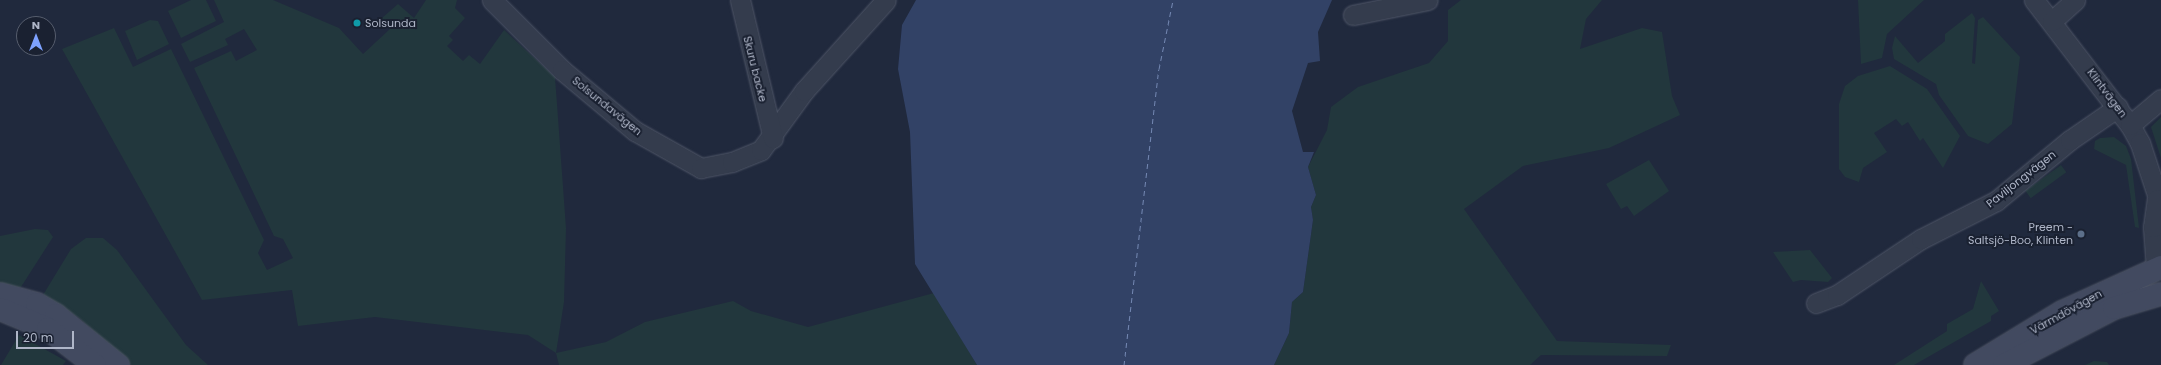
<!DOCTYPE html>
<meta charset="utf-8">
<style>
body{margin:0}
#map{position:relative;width:2161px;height:365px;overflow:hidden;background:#20293d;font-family:Poppins,sans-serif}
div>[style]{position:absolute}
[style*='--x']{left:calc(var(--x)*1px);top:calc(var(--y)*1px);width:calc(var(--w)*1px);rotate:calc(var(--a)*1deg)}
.green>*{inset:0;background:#22373d;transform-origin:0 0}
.water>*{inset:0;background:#324266}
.ferry>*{height:1px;margin-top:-0.5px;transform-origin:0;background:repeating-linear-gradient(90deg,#7488b3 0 5px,transparent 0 9px)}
.roads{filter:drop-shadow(0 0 1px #4f5667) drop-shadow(0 0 1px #4f5667)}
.minor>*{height:19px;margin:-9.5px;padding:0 9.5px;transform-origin:9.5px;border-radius:9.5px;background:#343c4d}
.secondary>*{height:22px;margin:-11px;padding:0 11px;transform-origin:11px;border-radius:11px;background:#424a60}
.dots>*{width:11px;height:11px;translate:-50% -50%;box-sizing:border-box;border:2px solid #1a2131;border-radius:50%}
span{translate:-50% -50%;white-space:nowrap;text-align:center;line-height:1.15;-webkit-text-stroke:4px #1a2131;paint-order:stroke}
.poi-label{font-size:11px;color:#afb6c8}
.left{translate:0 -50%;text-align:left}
.right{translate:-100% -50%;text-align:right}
.street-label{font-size:11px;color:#afb6c8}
.north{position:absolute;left:16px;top:16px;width:40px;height:40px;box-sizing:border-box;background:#1a2131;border:1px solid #565d6d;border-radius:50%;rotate:0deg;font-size:11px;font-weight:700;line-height:16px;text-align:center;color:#afb6c8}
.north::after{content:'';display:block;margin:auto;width:14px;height:18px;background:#7ea2ff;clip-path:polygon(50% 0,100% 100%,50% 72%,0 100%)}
.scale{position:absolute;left:16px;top:331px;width:58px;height:18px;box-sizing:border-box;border:2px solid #afb6c8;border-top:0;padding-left:5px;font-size:12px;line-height:14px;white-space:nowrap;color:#afb6c8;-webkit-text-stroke:3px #1a2131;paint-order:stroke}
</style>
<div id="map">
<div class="green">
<div style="clip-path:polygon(191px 0,206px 0,216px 21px,181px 38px,168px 11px)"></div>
<div style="clip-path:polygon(214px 0,273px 0,339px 28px,363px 54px,391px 28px,382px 18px,398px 4px,414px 18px,426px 0,457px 0,455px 8px,465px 18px,449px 36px,453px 40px,447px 46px,463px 61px,469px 55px,480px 64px,504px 30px,555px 77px,566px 228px,564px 302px,556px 353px,606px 342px,645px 322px,733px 301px,751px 311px,808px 327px,934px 293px,977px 365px,559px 365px,556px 353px,528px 335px,375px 317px,298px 326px,292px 290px,202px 300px,62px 49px,114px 28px,133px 67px,171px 49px,264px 240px,258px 253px,267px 270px,293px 258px,283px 239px,274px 236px,194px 68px,231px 51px,236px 61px,257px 50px,244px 29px,225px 39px,228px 45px,190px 62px,181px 44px,224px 22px)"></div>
<div style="clip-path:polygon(1461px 0,1602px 0,1586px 19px,1580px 49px,1642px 28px,1662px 32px,1672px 96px,1680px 115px,1609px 148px,1523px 166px,1464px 209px,1557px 341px,1671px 345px,1667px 356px,1541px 355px,1530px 365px,1274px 365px,1289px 333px,1292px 302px,1303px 292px,1313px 220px,1311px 207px,1316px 195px,1308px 167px,1327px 130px,1331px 107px,1358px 87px,1429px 63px,1448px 41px,1448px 10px)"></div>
<div style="clip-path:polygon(1858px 0,1924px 0,1887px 34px,1882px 58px,1861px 64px)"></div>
<div style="clip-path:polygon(1972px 13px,1975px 18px,1972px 63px,1975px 64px,1978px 20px,1983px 17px,2020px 57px,2012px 124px,1988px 144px,1968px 136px,1939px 95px,1936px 84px,1894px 59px,1892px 48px,1895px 36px,1918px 63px,1945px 41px,1945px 34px)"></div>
<div style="clip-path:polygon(150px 20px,158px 21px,169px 44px,137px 60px,125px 31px)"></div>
<div style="clip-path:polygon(1890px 66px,1927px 89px,1960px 136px,1943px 168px,1923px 138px,1920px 141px,1908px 122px,1902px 126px,1896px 119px,1874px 133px,1887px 152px,1863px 168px,1859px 182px,1845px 177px,1839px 169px,1839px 104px,1845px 86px,1858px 76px)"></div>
<div style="clip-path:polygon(2161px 117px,2161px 158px,2151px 127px)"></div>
<div style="clip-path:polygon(2114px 137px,2126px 146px,2131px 159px,2139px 228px,2135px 227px,2126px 165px,2094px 149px,2095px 141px,2100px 138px)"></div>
<div style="clip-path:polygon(1649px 160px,1669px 191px,1634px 216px,1627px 206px,1621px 209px,1606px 184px)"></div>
<div style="left:2061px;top:165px;width:9px;height:44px;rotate:54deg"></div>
<div style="clip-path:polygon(35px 229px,48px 230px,53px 237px,21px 287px,0 287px,0 236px)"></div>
<div style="clip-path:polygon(86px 238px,103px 238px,117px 250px,186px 345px,208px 365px,131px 365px,79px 318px,43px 295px,71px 249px)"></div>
<div style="clip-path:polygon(1810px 250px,1832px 278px,1828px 282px,1801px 280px,1793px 282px,1773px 252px)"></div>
<div style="clip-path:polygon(1981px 281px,1999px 311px,1991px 316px,1991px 321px,1914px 365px,1894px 365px,1947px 331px,1947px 324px,1973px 309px)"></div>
<div style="clip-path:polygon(19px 335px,66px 361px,63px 365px,1px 365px)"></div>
<div style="clip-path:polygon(2094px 361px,2107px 362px,2109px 365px,2085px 365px)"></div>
</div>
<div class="water">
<div style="clip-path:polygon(916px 0,1332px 0,1318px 32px,1320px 61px,1308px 63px,1292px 111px,1303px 152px,1314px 152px,1308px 167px,1316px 195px,1311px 207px,1313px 220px,1303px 292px,1292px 302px,1289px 333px,1274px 365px,977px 365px,915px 264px,910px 132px,898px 69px,902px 25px)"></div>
</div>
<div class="ferry">
<div style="--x:1124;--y:365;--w:298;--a:-83.3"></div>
<div style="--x:1159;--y:69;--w:70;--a:-78.5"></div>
</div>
<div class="roads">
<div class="minor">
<div style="--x:492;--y:0;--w:99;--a:45"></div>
<div style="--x:562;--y:70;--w:95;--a:39.9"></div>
<div style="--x:635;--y:131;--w:76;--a:29.3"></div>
<div style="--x:701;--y:168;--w:32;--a:-11"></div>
<div style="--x:732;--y:162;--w:31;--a:-22"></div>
<div style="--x:761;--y:150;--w:73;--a:-53.9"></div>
<div style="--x:804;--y:91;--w:122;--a:-48"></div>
<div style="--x:740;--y:0;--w:142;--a:76.6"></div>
<div style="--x:2034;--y:0;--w:158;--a:52.5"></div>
<div style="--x:2130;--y:125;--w:21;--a:61"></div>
<div style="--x:2140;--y:143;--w:67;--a:71.8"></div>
<div style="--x:1353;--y:15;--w:76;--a:-11.3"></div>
<div style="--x:2052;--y:21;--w:31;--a:-42"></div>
<div style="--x:2130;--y:125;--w:40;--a:-40"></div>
<div style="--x:2156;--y:268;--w:41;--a:-94.2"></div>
<div style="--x:2153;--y:227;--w:28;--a:-82"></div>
<div style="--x:1816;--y:303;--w:22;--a:-21"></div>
<div style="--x:1837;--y:295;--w:101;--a:-33.7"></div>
<div style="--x:1921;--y:239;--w:84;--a:-26.9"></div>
<div style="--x:1996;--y:201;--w:96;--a:-39.5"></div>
<div style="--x:2070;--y:140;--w:58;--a:-34.5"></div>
</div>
<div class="secondary">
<div style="--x:0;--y:294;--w:38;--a:15"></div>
<div style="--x:37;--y:304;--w:22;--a:30"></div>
<div style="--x:56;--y:315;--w:80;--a:38.9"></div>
<div style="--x:0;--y:309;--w:52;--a:22.6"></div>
<div style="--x:48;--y:329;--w:59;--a:37.5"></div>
<div style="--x:1975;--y:365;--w:102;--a:-31.3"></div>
<div style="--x:2062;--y:312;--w:109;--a:-24.4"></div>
<div style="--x:2004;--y:365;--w:124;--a:-27.4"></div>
<div style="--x:2114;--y:308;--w:49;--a:-16.6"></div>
</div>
</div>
<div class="dots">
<div style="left:357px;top:23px;background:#0f9aa8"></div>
<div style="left:2081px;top:234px;background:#5c6f8a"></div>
</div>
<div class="poi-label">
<span class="left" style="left:365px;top:23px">Solsunda</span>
<span class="right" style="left:2073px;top:234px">Preem -<br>Saltsjö-Boo, Klinten</span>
</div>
<div class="street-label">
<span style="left:755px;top:69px;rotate:76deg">Skuru backe</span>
<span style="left:2107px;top:93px;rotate:53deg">Klintvägen</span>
<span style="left:607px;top:106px;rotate:39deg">Solsundavägen</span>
<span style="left:2021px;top:179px;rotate:-38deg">Paviljongvägen</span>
<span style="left:2066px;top:312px;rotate:-29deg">Värmdövägen</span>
</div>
<div class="north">N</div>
<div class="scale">20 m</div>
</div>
